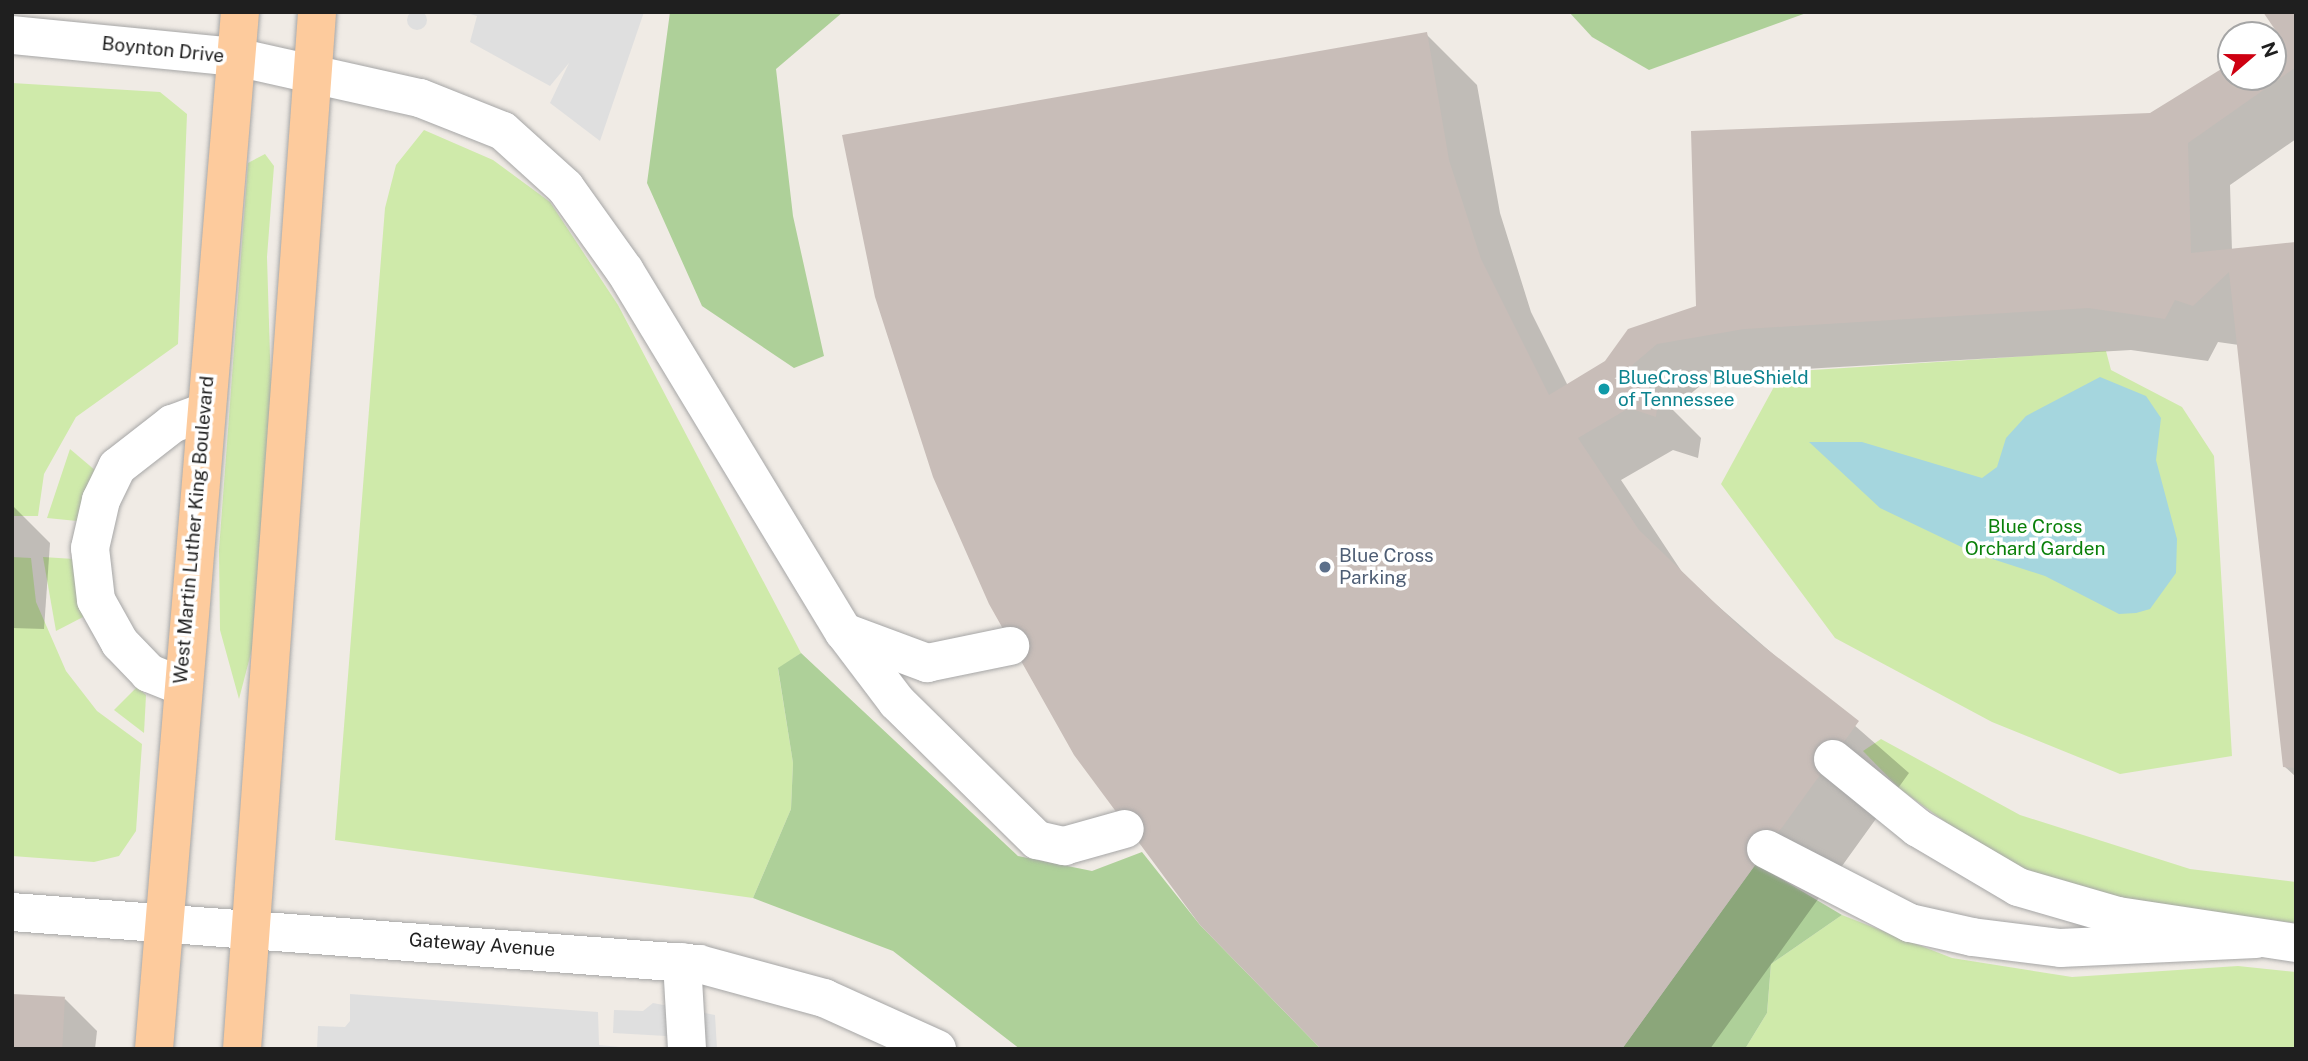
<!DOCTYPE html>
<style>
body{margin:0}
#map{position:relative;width:2308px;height:1061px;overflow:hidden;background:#f0ebe5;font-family:"Public Sans",sans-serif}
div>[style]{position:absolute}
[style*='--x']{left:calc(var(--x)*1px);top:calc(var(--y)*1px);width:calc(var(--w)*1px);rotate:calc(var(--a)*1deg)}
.grass>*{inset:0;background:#cfeaaa}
.forest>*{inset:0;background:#aed099}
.parking>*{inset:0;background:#dfdfdf}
.round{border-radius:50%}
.water>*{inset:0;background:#a5d6de}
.shadow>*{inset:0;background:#0003}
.building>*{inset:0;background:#c8bdb8;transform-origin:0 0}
.roads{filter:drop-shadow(0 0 2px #a6a6a6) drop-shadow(0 0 2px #a6a6a6)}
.minor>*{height:38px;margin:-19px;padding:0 19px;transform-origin:19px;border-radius:19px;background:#fff}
.major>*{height:38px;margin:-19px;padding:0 19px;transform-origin:19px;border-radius:19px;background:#fdcb9d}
.dots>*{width:19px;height:19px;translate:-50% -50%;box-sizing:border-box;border:4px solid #fff;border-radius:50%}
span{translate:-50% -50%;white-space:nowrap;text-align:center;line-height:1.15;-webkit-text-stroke:7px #fff;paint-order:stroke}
.street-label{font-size:19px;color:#1f1f1f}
.culture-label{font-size:19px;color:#0d838f}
.left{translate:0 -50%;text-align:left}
.park-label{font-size:19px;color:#0a800a}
.service-label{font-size:19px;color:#4e5e75}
.frame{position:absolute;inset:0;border:14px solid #1f1f1f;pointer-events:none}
.north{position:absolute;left:2217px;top:21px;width:70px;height:70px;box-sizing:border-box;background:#fff;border:2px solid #a5a5a5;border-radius:50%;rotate:70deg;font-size:19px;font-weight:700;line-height:28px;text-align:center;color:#1f1f1f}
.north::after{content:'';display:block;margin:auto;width:24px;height:32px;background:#ce0011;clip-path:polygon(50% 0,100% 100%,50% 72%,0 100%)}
</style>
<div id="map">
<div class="grass">
<div style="clip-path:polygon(12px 83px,160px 92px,187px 114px,178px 344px,76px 417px,44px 474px,38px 516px,12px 516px)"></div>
<div style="clip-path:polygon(424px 130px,493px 160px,550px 202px,618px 305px,801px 653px,778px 669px,793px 763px,791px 809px,753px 898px,335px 840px,385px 208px,396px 165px)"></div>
<div style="clip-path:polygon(265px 154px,274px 166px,267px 257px,272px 423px,258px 626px,239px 699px,220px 630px,219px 550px,248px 163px)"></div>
<div style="clip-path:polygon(2106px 351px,2111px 370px,2182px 407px,2214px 456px,2232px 756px,2120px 774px,1992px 722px,1835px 638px,1721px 484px,1782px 372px)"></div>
<div style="clip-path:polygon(70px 449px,96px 471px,77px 521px,47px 518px)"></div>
<div style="clip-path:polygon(12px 557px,31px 558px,36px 602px,66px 671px,97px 711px,142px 744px,136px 831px,119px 856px,94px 862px,12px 856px)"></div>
<div style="clip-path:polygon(43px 557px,74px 559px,85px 616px,56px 631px)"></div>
<div style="clip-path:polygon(137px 687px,146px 695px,144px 733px,114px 710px)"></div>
<div style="clip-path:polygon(1881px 739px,2020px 815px,2190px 869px,2296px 882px,2296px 923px,2100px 899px,1994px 857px,1900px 789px,1863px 751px)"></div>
<div style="clip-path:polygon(1842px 915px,1952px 958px,2072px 977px,2238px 966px,2296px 972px,2296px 1049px,1745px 1049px,1767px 1013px,1771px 964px)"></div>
</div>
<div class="forest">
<div style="clip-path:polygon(670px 12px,843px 12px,776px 69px,793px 216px,824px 356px,794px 368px,702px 306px,647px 183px)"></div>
<div style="clip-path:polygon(1569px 12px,1809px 12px,1649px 70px,1592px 37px)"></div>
<div style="clip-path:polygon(801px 653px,1018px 856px,1092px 871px,1142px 852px,1200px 925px,1321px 1049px,1020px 1049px,893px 951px,753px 898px,791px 809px,793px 763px,778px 668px)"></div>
<div style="clip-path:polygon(1756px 864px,1842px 915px,1771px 964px,1767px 1013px,1745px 1049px,1622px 1049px)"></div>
</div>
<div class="parking">
<div class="round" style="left:407px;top:10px;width:20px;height:20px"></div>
<div style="clip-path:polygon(464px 12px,644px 12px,600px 141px,550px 103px,569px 63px,550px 86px,470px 42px,477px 16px)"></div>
<div style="clip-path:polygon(350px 994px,598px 1012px,599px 1045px,641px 1049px,317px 1049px,318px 1026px,345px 1027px,350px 1021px)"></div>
<div style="clip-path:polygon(653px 1003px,715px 1015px,717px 1049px,672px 1049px,666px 1036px,613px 1033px,614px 1010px,643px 1011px)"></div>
</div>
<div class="water">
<div style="clip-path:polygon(2100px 377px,2146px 396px,2161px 418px,2156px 460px,2177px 539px,2176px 573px,2150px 609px,2136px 613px,2119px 614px,2045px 576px,1974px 553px,1880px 508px,1809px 442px,1862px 442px,1982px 478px,1997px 467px,2006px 438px,2026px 416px)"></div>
</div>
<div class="shadow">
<div style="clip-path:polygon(2296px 12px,2296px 139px,2230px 185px,2232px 251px,2296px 244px,2296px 777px,2284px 766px,2239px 345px,2218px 342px,2208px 361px,2131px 350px,1787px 370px,1700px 386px,1672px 409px,1701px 438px,1698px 458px,1673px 450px,1621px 480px,1686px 578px,1909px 773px,1710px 1049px,1323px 1049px,1426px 34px,1477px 85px,1500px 213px,1531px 312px,1568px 386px,1698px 307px,2150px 114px,2231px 65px,2231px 77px,2273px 77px,2273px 40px)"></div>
<div style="clip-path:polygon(12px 505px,50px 543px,44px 629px,12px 628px)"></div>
<div style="clip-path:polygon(65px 999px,97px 1031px,95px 1049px,12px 1049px)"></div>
</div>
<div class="building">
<div style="clip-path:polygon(2263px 12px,2296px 12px,2296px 67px,2188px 143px,2191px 253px,2296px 242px,2296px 768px,2283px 767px,2229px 272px,2193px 306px,2175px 300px,2165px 319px,2088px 308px,1744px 329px,1657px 344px,1630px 367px,1640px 385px,1659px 393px,1656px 417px,1629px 408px,1578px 438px,1639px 530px,1744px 631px,1859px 721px,1622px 1049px,1321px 1049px,1200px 925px,1074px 755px,989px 604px,933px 477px,875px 297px,842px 135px,1427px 32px,1449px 160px,1481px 259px,1549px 395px,1605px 361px,1628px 329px,1696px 306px,1691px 131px,2150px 113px,2231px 63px,2231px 77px,2273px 77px,2273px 38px,2278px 34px)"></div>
<div style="left:12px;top:994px;width:53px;height:55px;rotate:3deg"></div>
</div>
<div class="roads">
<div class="minor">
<div style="--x:12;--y:35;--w:225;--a:5.6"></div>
<div style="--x:236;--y:57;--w:189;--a:12.6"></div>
<div style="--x:420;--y:98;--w:89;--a:21.7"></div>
<div style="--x:503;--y:131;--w:84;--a:42.1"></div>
<div style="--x:565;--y:187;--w:103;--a:54.5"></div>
<div style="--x:625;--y:271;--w:422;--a:58.8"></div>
<div style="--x:844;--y:632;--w:88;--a:52.9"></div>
<div style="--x:897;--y:702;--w:197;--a:44.6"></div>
<div style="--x:1037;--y:840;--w:28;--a:13"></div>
<div style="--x:1064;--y:846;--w:63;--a:-15.6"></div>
<div style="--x:844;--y:632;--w:89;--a:20.5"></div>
<div style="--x:927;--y:663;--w:85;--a:-11.6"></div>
<div style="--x:181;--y:686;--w:35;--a:-158"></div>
<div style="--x:149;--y:673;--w:42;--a:-134"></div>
<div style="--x:120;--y:643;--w:49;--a:-119.2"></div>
<div style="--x:96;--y:600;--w:52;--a:-96.6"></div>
<div style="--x:90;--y:548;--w:49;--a:-77.1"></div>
<div style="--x:101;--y:500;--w:37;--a:-64"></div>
<div style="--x:117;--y:467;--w:70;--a:-38"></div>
<div style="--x:172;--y:424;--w:33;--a:-20"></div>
<div style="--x:1833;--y:759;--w:109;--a:39.1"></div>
<div style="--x:1918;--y:828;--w:116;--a:30.5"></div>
<div style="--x:2018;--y:887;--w:104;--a:16.2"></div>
<div style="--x:2118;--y:916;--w:180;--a:8.6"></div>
<div style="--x:1766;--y:849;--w:162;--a:27.2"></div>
<div style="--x:1910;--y:923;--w:64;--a:12.7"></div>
<div style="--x:1972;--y:937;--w:89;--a:7.1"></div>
<div style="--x:2060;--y:948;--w:196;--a:-2.6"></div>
<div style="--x:12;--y:912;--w:689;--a:4.33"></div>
<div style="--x:699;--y:964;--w:130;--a:15.2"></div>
<div style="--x:824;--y:998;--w:124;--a:24.3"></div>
<div style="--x:682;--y:962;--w:87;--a:86.7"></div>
</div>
<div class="major">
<div style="--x:154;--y:1049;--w:1041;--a:-85.26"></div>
<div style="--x:242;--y:1049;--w:1040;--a:-85.86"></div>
</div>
</div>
<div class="dots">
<div style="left:1604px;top:389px;background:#0f9aa8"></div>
<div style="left:1325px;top:567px;background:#5c6f8a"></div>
</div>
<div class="street-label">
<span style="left:163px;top:50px;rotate:6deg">Boynton Drive</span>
<span style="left:194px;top:530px;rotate:-85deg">West Martin Luther King Boulevard</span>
<span style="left:482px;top:945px;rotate:4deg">Gateway Avenue</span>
</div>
<div class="culture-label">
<span class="left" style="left:1618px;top:389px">BlueCross BlueShield<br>of Tennessee</span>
</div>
<div class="park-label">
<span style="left:2035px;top:538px">Blue Cross<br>Orchard Garden</span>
</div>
<div class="service-label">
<span class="left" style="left:1339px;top:567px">Blue Cross<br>Parking</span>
</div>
<div class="frame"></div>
<div class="north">N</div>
</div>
